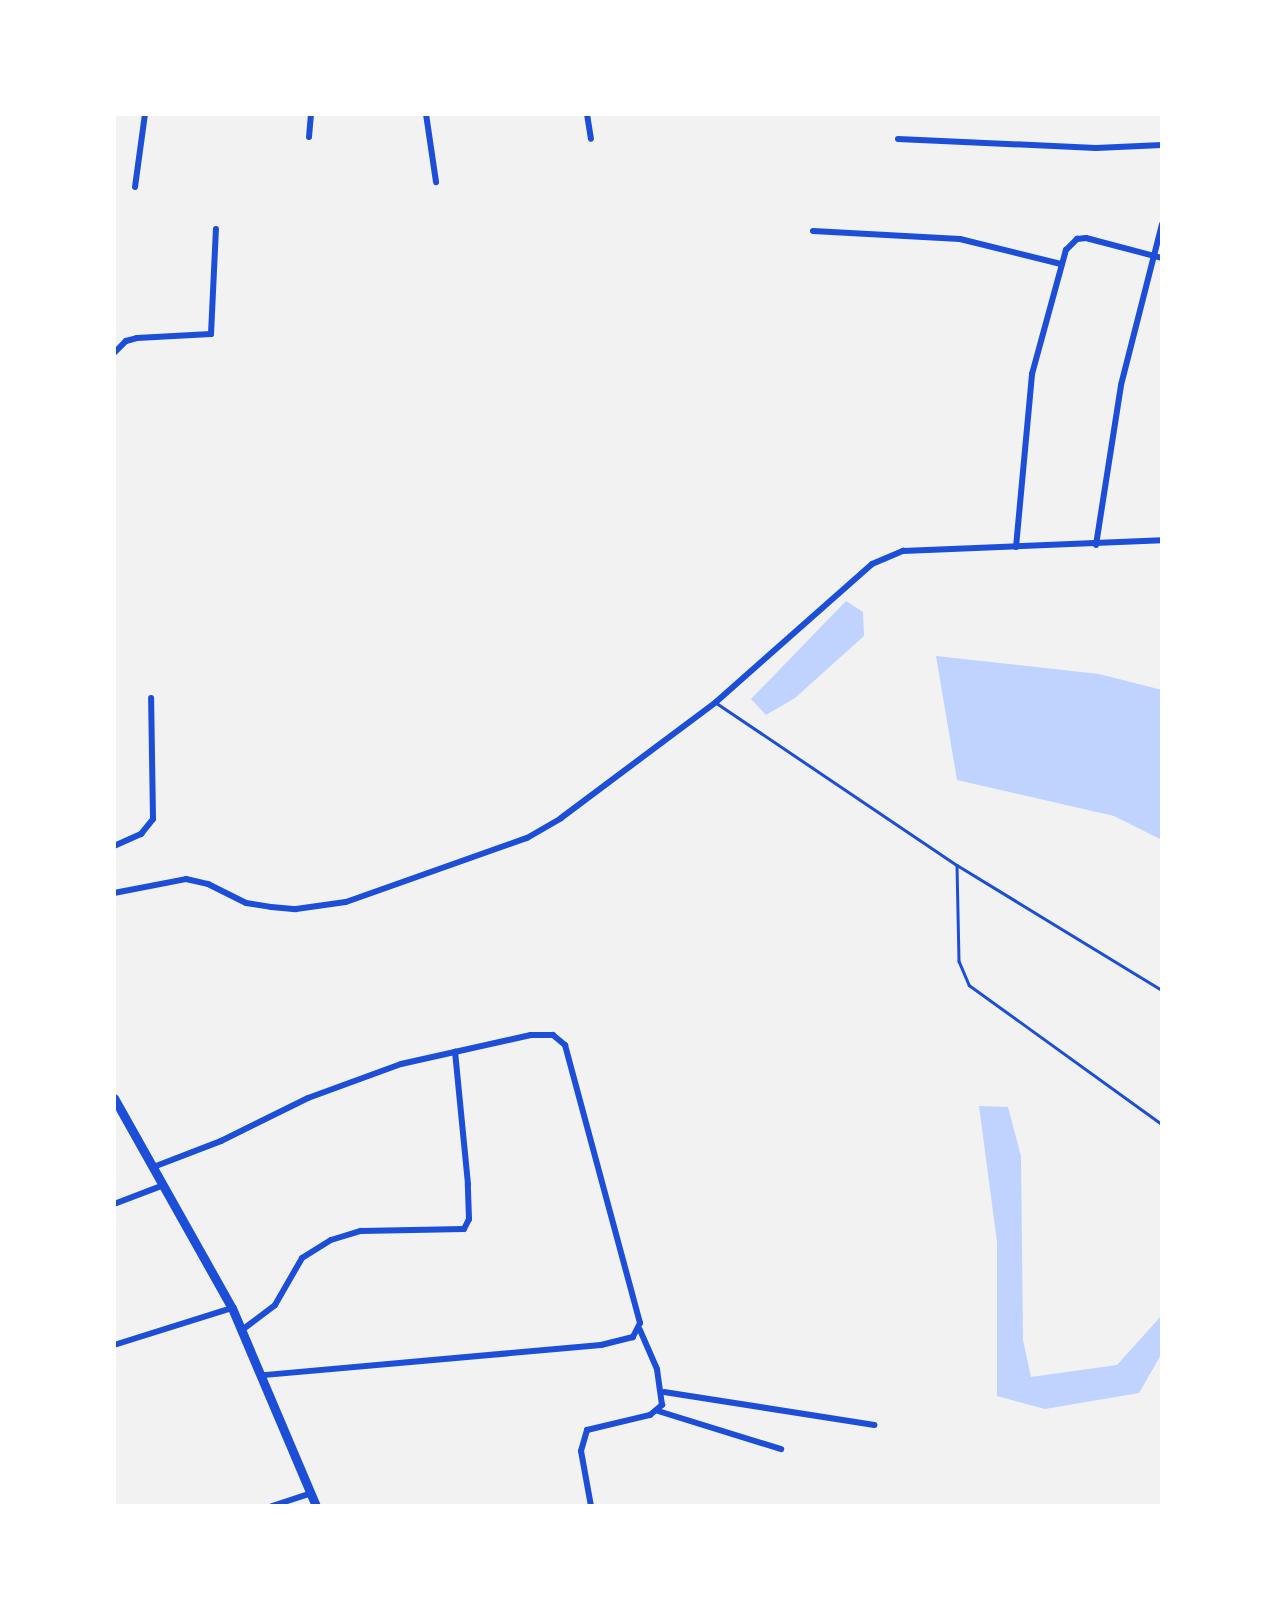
<!DOCTYPE html>
<style>
body{margin:0}
#map{position:relative;width:1276px;height:1620px;overflow:hidden;background:#f2f2f2;font-family:"Titillium Web",sans-serif}
div>[style]{position:absolute}
[style*='--x']{left:calc(var(--x)*1px);top:calc(var(--y)*1px);width:calc(var(--w)*1px);rotate:calc(var(--a)*1deg)}
.water>*{inset:0;background:#bfd3fe}
.service>*{height:2.5px;margin:-1.25px;padding:0 1.25px;transform-origin:1.25px;border-radius:1.25px;background:#1d4ed8}
.minor>*{height:6px;margin:-3px;padding:0 3px;transform-origin:3px;border-radius:3px;background:#1d4ed8}
.primary>*{height:9px;margin:-4.5px;padding:0 4.5px;transform-origin:4.5px;border-radius:4.5px;background:#1d4ed8}
span{translate:-50% -50%;white-space:nowrap;text-align:center;line-height:1.15;-webkit-text-stroke:7px #fff;paint-order:stroke}
.frame{position:absolute;inset:0;border:116px solid #fff;pointer-events:none}
</style>
<div id="map">
<div class="water">
<div style="clip-path:polygon(846px 601px,863px 612px,864px 636px,795px 698px,766px 715px,751px 699px)"></div>
<div style="clip-path:polygon(936px 656px,1099px 674px,1162px 690px,1162px 840px,1114px 816px,957px 780px)"></div>
<div style="clip-path:polygon(979px 1106px,1008px 1107px,1021px 1156px,1023px 1340px,1031px 1377px,1117px 1365px,1162px 1315px,1162px 1353px,1139px 1393px,1045px 1409px,997px 1396px,997px 1242px)"></div>
</div>
<div class="service">
<div style="--x:718;--y:704;--w:288;--a:34"></div>
<div style="--x:957;--y:865;--w:240;--a:31.4"></div>
<div style="--x:957;--y:865;--w:96;--a:88.8"></div>
<div style="--x:959;--y:961;--w:26;--a:67"></div>
<div style="--x:969;--y:985;--w:238;--a:35.8"></div>
</div>
<div class="minor">
<div style="--x:426;--y:114;--w:69;--a:81.6"></div>
<div style="--x:587;--y:114;--w:25;--a:81"></div>
<div style="--x:309;--y:137;--w:23;--a:-85"></div>
<div style="--x:898;--y:139;--w:198;--a:2.6"></div>
<div style="--x:1096;--y:148;--w:66;--a:-2.6"></div>
<div style="--x:135;--y:187;--w:74;--a:-82.2"></div>
<div style="--x:813;--y:231;--w:147;--a:3.1"></div>
<div style="--x:960;--y:239;--w:104;--a:13.9"></div>
<div style="--x:114;--y:353;--w:17;--a:-45"></div>
<div style="--x:126;--y:341;--w:11;--a:-15"></div>
<div style="--x:137;--y:338;--w:74;--a:-3.1"></div>
<div style="--x:211;--y:334;--w:105;--a:-87.3"></div>
<div style="--x:1096;--y:545;--w:162;--a:-81.1"></div>
<div style="--x:1121;--y:385;--w:166;--a:-75.7"></div>
<div style="--x:1016;--y:547;--w:174;--a:-84.7"></div>
<div style="--x:1032;--y:374;--w:129;--a:-74.7"></div>
<div style="--x:1066;--y:250;--w:16;--a:-45"></div>
<div style="--x:1077;--y:239;--w:9;--a:-6"></div>
<div style="--x:1086;--y:238;--w:79;--a:14.7"></div>
<div style="--x:114;--y:846;--w:30;--a:-24"></div>
<div style="--x:141;--y:834;--w:19;--a:-51"></div>
<div style="--x:153;--y:819;--w:121;--a:-90.9"></div>
<div style="--x:114;--y:893;--w:73;--a:-11"></div>
<div style="--x:186;--y:879;--w:23;--a:13"></div>
<div style="--x:208;--y:884;--w:42;--a:26.6"></div>
<div style="--x:246;--y:903;--w:25;--a:9"></div>
<div style="--x:271;--y:907;--w:25;--a:5"></div>
<div style="--x:296;--y:909;--w:50;--a:-8"></div>
<div style="--x:346;--y:902;--w:192;--a:-19.5"></div>
<div style="--x:527;--y:838;--w:39;--a:-30"></div>
<div style="--x:561;--y:818;--w:194;--a:-36.8"></div>
<div style="--x:716;--y:702;--w:208;--a:-41.5"></div>
<div style="--x:872;--y:564;--w:34;--a:-23"></div>
<div style="--x:903;--y:551;--w:259;--a:-2.4"></div>
<div style="--x:156;--y:1166;--w:70;--a:-21"></div>
<div style="--x:221;--y:1141;--w:97;--a:-26.3"></div>
<div style="--x:308;--y:1098;--w:99;--a:-20.1"></div>
<div style="--x:401;--y:1064;--w:133;--a:-12.6"></div>
<div style="--x:531;--y:1035;--w:22;--a:0"></div>
<div style="--x:553;--y:1035;--w:16;--a:40"></div>
<div style="--x:565;--y:1045;--w:288;--a:74.9"></div>
<div style="--x:640;--y:1323;--w:16;--a:117"></div>
<div style="--x:633;--y:1337;--w:33;--a:166"></div>
<div style="--x:601;--y:1345;--w:339;--a:174.9"></div>
<div style="--x:114;--y:1204;--w:53;--a:-20.8"></div>
<div style="--x:242;--y:1330;--w:41;--a:-37.1"></div>
<div style="--x:275;--y:1305;--w:54;--a:-60.1"></div>
<div style="--x:302;--y:1258;--w:34;--a:-32"></div>
<div style="--x:331;--y:1240;--w:31;--a:-17"></div>
<div style="--x:361;--y:1231;--w:103;--a:-1.1"></div>
<div style="--x:464;--y:1229;--w:11;--a:-63"></div>
<div style="--x:469;--y:1219;--w:35;--a:-92"></div>
<div style="--x:468;--y:1184;--w:133;--a:-95.6"></div>
<div style="--x:114;--y:1345;--w:124;--a:-17.4"></div>
<div style="--x:664;--y:1392;--w:213;--a:8.9"></div>
<div style="--x:658;--y:1411;--w:129;--a:17.2"></div>
<div style="--x:272;--y:1506;--w:40;--a:-18"></div>
<div style="--x:591;--y:1506;--w:56;--a:-100.3"></div>
<div style="--x:581;--y:1451;--w:22;--a:-74"></div>
<div style="--x:587;--y:1430;--w:65;--a:-13.4"></div>
<div style="--x:650;--y:1415;--w:16;--a:-40"></div>
<div style="--x:662;--y:1405;--w:36;--a:-98"></div>
<div style="--x:657;--y:1369;--w:43;--a:-113.6"></div>
</div>
<div class="primary">
<div style="--x:114;--y:1098;--w:241;--a:60.7"></div>
<div style="--x:232;--y:1308;--w:215;--a:67"></div>
</div>
<div class="frame"></div>
</div>
